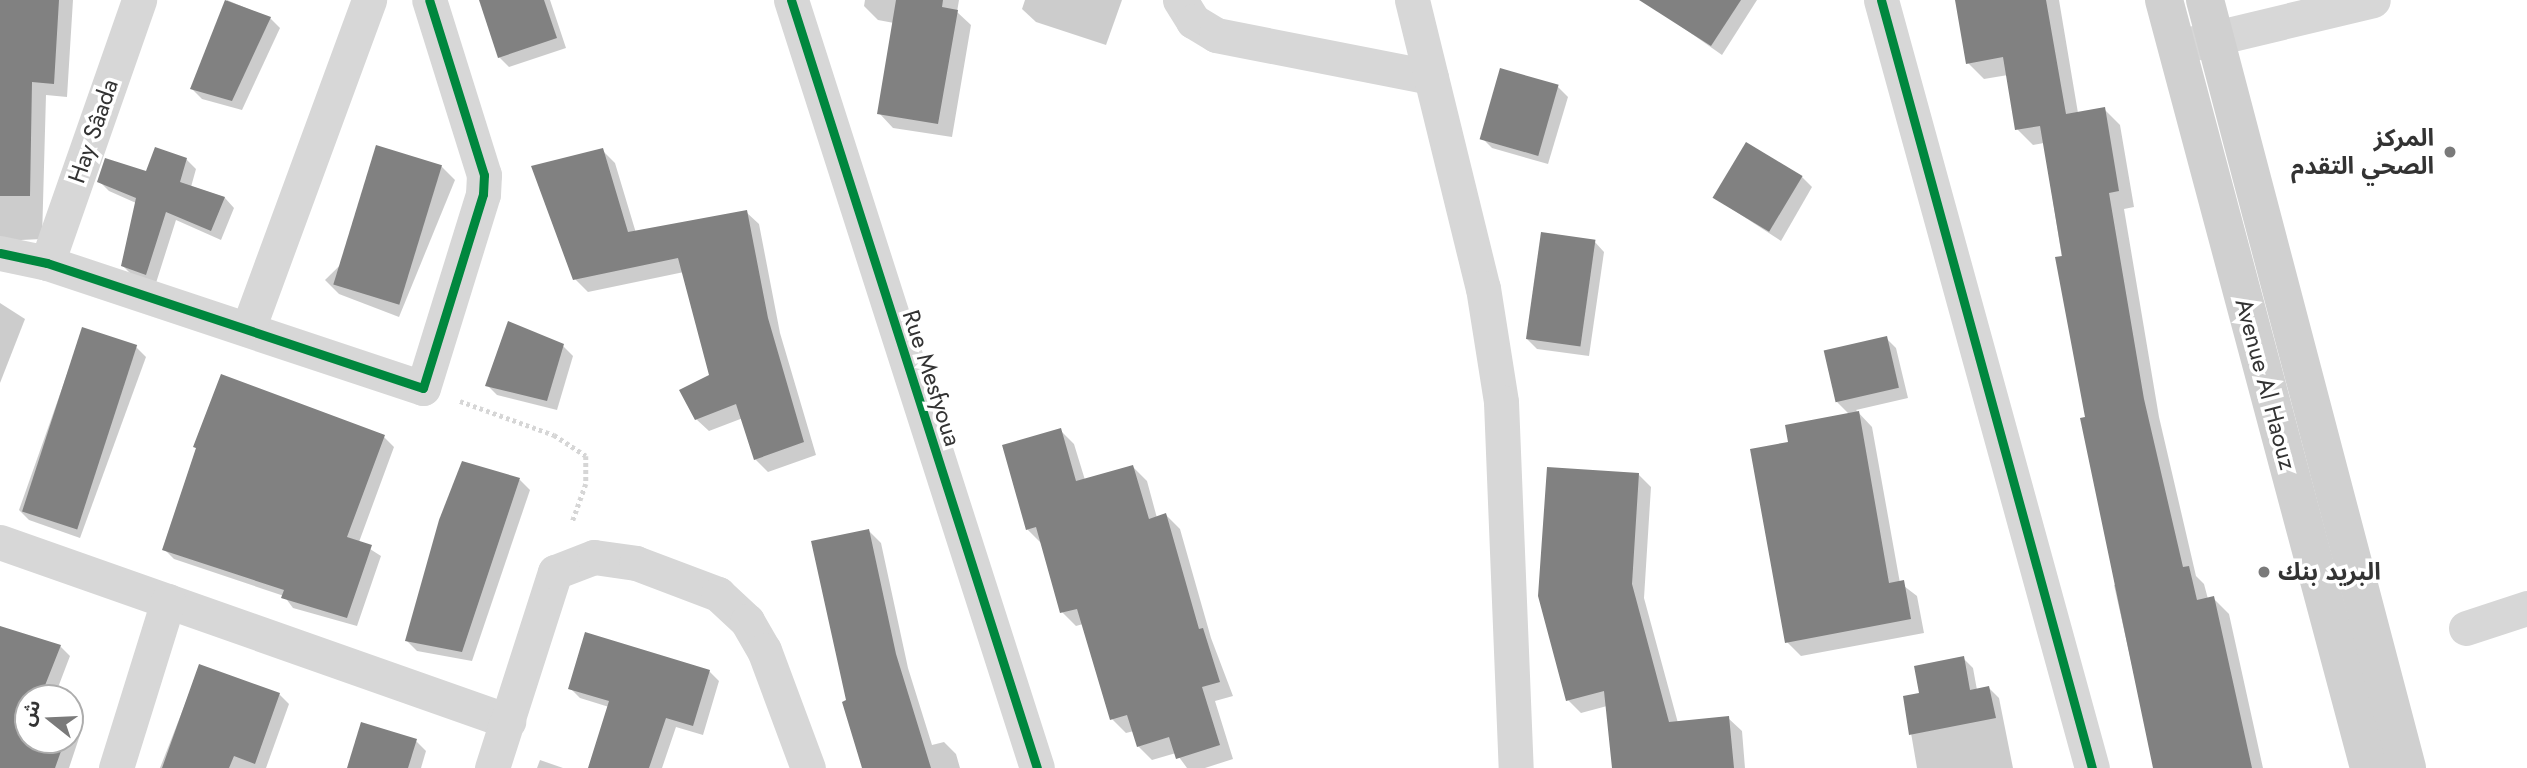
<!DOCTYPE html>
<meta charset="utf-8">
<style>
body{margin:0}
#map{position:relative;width:2527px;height:768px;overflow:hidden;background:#fff;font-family:Jost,"Noto Sans Arabic",sans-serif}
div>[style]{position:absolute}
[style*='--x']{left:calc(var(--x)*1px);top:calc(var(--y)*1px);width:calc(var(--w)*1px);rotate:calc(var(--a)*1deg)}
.shadow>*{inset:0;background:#0003}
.building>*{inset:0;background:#818181;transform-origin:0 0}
.path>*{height:4.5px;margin-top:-2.25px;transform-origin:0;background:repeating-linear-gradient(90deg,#d6d6d6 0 3.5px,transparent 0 7px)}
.minor>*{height:35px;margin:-17.5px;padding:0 17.5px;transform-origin:17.5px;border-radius:17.5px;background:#d7d7d7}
.secondary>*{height:38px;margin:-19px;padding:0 19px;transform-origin:19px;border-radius:19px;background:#d0d0d0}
.cycleway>*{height:9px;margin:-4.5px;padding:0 4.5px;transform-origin:4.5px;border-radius:4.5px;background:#00873e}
.dots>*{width:19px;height:19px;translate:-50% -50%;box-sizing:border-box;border:4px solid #fff;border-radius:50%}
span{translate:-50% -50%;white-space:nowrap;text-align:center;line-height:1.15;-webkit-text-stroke:7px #fff;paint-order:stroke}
.street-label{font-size:24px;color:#333}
.poi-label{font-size:24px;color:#333;font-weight:700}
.right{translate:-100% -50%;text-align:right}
.left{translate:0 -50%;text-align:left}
.north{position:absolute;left:14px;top:684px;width:70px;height:70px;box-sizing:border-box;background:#fff;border:2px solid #adadad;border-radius:50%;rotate:288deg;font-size:19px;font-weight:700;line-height:28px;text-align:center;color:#333}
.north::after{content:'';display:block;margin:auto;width:24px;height:32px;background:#7a7a7a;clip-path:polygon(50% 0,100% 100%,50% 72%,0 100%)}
</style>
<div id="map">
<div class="shadow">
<div style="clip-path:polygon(0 0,73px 0,67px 97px,46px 95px,42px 239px,0 241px)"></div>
<div style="clip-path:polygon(227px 0,270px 18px,280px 28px,242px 110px,202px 99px,192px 89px)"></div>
<div style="clip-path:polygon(480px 0,550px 0,566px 48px,509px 67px,499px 57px)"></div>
<div style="clip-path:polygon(865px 0,959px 0,957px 12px,971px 25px,952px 137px,893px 128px,879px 113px,894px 23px,878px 20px,864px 6px)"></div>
<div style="clip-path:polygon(1025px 0,1122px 0,1106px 45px,1036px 22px,1022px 9px)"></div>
<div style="clip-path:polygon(1670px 0,1757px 0,1722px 55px,1662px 13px)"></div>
<div style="clip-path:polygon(1957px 0,2059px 0,2078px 113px,2104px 109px,2120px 125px,2134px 207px,2124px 209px,2159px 417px,2196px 576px,2204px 584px,2208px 599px,2213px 598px,2229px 614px,2263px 768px,2155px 768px,2114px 585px,2120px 583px,2087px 418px,2044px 143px,2033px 145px,2017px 129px,2008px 75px,1984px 79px,1968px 63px)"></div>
<div style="clip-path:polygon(1558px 87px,1568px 97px,1548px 164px,1492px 148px,1482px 138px)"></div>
<div style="clip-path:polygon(602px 150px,615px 163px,636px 233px,746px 212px,759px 224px,780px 333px,816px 455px,768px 472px,755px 459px,743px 418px,709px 431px,696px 419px,711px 376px,684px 272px,588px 292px,575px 279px)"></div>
<div style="clip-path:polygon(186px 159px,196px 169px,191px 187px,225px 198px,234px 208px,221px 240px,176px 220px,156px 283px,133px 276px,123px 266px,136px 203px,109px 191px,99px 181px,147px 173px)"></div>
<div style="clip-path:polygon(441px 166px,455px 180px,399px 317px,339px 294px,325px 280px)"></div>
<div style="clip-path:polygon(1802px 177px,1812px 187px,1781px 241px,1715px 198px)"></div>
<div style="clip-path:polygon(1594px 241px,1604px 252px,1589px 356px,1537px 349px,1527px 339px)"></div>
<div style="clip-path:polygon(0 303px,25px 319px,0 383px)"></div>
<div style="clip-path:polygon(83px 329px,136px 347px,146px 357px,80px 538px,29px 520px,19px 510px)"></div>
<div style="clip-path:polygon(1886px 338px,1896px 348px,1908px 398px,1856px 410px,1872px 427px,1900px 583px,1917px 596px,1924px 633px,1801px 656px,1787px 642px,1790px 444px,1849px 414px,1837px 402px)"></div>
<div style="clip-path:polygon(563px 346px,573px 356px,557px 410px,497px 395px,487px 385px)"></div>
<div style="clip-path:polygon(1060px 430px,1074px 444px,1085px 480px,1132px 466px,1147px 481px,1157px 518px,1166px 515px,1180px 529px,1211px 638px,1233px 696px,1215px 701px,1233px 759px,1205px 768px,1187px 768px,1176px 753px,1152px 760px,1138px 746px,1134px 731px,1126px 733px,1112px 719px,1083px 624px,1076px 626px,1062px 612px,1041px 543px,1027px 529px)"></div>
<div style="clip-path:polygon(384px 437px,394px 447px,359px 542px,381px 556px,357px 626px,293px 608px,284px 596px,174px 559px,164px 549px,198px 450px,195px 447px)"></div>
<div style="clip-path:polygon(463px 463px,520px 480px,530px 490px,472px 661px,417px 651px,407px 641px)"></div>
<div style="clip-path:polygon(1638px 474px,1651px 487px,1644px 598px,1678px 723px,1728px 718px,1742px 731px,1745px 768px,1613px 768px,1607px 706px,1581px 713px,1568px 700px)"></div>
<div style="clip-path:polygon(869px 531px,881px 543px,908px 668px,932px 745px,944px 742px,956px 754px,960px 768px,864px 768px,848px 701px)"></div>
<div style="clip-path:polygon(0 628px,60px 646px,70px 656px,54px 698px,28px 698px,28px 740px,70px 740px,70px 722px,81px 732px,69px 768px,0 768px)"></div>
<div style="clip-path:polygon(1963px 658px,1973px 668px,1977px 690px,1989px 688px,1999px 698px,2013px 768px,1917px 768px,1905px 698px,1921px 694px)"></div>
<div style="clip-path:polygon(200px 666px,279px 694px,289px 704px,266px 768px,160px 768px)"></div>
<div style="clip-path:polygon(709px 671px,719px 681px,703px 735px,676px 727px,662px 768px,589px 768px,609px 707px,580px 698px,570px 688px)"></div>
<div style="clip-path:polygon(416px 741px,426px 751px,421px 768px,347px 768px)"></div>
<div style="clip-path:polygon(540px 760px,563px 768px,537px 768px)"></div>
</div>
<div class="building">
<div style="clip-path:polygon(0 0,59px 0,54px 84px,32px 82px,30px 196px,0 196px)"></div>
<div style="clip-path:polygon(225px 0,271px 17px,232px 101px,190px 89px)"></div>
<div style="clip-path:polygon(479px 0,544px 0,557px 38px,498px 58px)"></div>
<div style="clip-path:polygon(896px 0,943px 0,942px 7px,958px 10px,938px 124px,877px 114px)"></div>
<div style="clip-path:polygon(1639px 0,1741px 0,1711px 46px)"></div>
<div style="clip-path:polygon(1955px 0,2046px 0,2066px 114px,2105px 107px,2119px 191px,2109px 193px,2144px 399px,2183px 567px,2189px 566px,2197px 600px,2214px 596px,2252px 768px,2153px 768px,2080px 418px,2085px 417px,2055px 257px,2062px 256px,2040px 126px,2015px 130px,2003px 57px,1966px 64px)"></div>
<div style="left:1500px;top:68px;width:61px;height:74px;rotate:16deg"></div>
<div style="left:1746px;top:142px;width:66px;height:65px;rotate:31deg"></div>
<div style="left:376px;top:145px;width:69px;height:146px;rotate:17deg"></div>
<div style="clip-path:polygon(155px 147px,187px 158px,180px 182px,225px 197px,211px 231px,166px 212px,146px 275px,121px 266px,136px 198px,97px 182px,105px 158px,146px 171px)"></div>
<div style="clip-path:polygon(603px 148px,628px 232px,747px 210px,768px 318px,804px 442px,754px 460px,736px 404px,695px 420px,679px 390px,709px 375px,678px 258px,573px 280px,531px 166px)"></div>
<div style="left:1541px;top:232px;width:55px;height:108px;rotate:8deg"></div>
<div style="clip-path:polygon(508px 321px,564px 344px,547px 401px,485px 386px)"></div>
<div style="left:82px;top:327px;width:58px;height:194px;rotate:18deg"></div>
<div style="left:1887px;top:336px;width:53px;height:65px;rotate:77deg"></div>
<div style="clip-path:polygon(221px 374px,385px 435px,347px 537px,372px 545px,347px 618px,281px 598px,284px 590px,162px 550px,196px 448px,193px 447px)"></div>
<div style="clip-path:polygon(1859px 411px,1889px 583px,1904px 580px,1911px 619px,1785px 643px,1750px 449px,1788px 442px,1785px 425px)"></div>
<div style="clip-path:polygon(1061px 428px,1076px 481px,1133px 465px,1149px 519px,1166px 513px,1199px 629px,1203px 628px,1220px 682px,1202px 687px,1220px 745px,1176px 759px,1169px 737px,1137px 747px,1127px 715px,1110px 720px,1077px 609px,1060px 613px,1036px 527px,1026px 530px,1002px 445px)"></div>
<div style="clip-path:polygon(462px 461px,520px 478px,462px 652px,405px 641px,439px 520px)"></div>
<div style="clip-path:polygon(1547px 467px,1639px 473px,1632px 584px,1669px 722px,1729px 716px,1734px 768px,1612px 768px,1604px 691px,1566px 701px,1538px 596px)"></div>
<div style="clip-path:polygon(869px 529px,896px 654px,931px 768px,862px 768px,842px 702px,846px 700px,811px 541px)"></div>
<div style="clip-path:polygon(0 626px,61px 645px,40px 698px,28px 698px,28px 740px,65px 740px,55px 768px,0 768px)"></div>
<div style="clip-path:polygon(585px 632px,710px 670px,693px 726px,666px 718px,649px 768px,588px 768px,609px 701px,568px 689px)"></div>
<div style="clip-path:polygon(1964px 656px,1970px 690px,1989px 686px,1996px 718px,1909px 735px,1903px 696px,1919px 693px,1914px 666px)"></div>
<div style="clip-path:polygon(199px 664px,280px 693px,255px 764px,234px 756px,229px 768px,162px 768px)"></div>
<div style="clip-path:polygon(361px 722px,417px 739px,408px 768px,347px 768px)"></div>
</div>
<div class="path">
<div style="--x:460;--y:401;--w:100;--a:19.9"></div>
<div style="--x:554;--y:435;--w:38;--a:33"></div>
<div style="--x:586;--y:456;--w:28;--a:90"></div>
<div style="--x:586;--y:484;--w:41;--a:109.7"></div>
</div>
<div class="minor">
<div style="--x:791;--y:0;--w:806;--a:72.24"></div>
<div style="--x:1180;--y:0;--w:25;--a:58"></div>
<div style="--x:1193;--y:21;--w:27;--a:31"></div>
<div style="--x:1216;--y:35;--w:219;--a:11.1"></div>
<div style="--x:1412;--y:0;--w:297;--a:76.2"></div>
<div style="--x:1483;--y:288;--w:115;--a:81"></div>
<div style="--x:1501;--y:402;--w:366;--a:87.7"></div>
<div style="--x:1881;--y:0;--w:796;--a:74.64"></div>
<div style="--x:2186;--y:45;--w:192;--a:-13.5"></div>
<div style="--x:0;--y:253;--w:48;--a:12"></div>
<div style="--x:47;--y:263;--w:396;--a:18.4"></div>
<div style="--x:423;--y:388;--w:203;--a:-72.8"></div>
<div style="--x:483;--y:194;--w:19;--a:-87"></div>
<div style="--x:484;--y:175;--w:183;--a:-107.4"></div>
<div style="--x:47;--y:263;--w:279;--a:-70.7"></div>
<div style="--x:248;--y:329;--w:351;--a:-69.8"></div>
<div style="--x:0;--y:542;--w:539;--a:19.41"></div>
<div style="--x:2466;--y:628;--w:64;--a:-18.2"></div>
<div style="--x:116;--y:768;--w:175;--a:-72.7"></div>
<div style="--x:492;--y:768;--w:206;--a:-72.2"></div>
<div style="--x:555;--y:572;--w:42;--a:-21"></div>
<div style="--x:594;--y:557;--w:42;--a:8.1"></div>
<div style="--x:636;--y:563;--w:88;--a:20.7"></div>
<div style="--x:718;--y:594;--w:40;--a:43"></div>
<div style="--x:747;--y:621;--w:34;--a:60"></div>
<div style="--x:764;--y:650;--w:126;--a:69.6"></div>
</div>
<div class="secondary">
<div style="--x:2164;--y:0;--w:795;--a:75.05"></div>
<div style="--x:2205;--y:0;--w:794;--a:75.26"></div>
</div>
<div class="cycleway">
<div style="--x:791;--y:0;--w:806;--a:72.24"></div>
<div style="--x:1881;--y:0;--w:796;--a:74.64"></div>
<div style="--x:0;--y:253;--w:48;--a:12"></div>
<div style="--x:47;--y:263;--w:396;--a:18.4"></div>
<div style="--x:423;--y:388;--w:203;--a:-72.8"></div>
<div style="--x:483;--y:194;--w:19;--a:-87"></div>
<div style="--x:484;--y:175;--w:183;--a:-107.4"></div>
</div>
<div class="dots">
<div style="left:2450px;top:152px;background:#7a7a7a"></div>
<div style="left:2264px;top:572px;background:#7a7a7a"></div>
</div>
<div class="street-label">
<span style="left:93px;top:131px;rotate:-71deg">Hay Sâada</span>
<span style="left:932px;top:378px;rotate:72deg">Rue Mesfyoua</span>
<span style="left:2266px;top:384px;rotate:75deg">Avenue Al Haouz</span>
</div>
<div class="poi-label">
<span class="right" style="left:2434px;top:152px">المركز<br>الصحي التقدم</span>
<span class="left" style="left:2278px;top:572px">البريد بنك</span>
</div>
<div class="north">ش</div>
</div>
